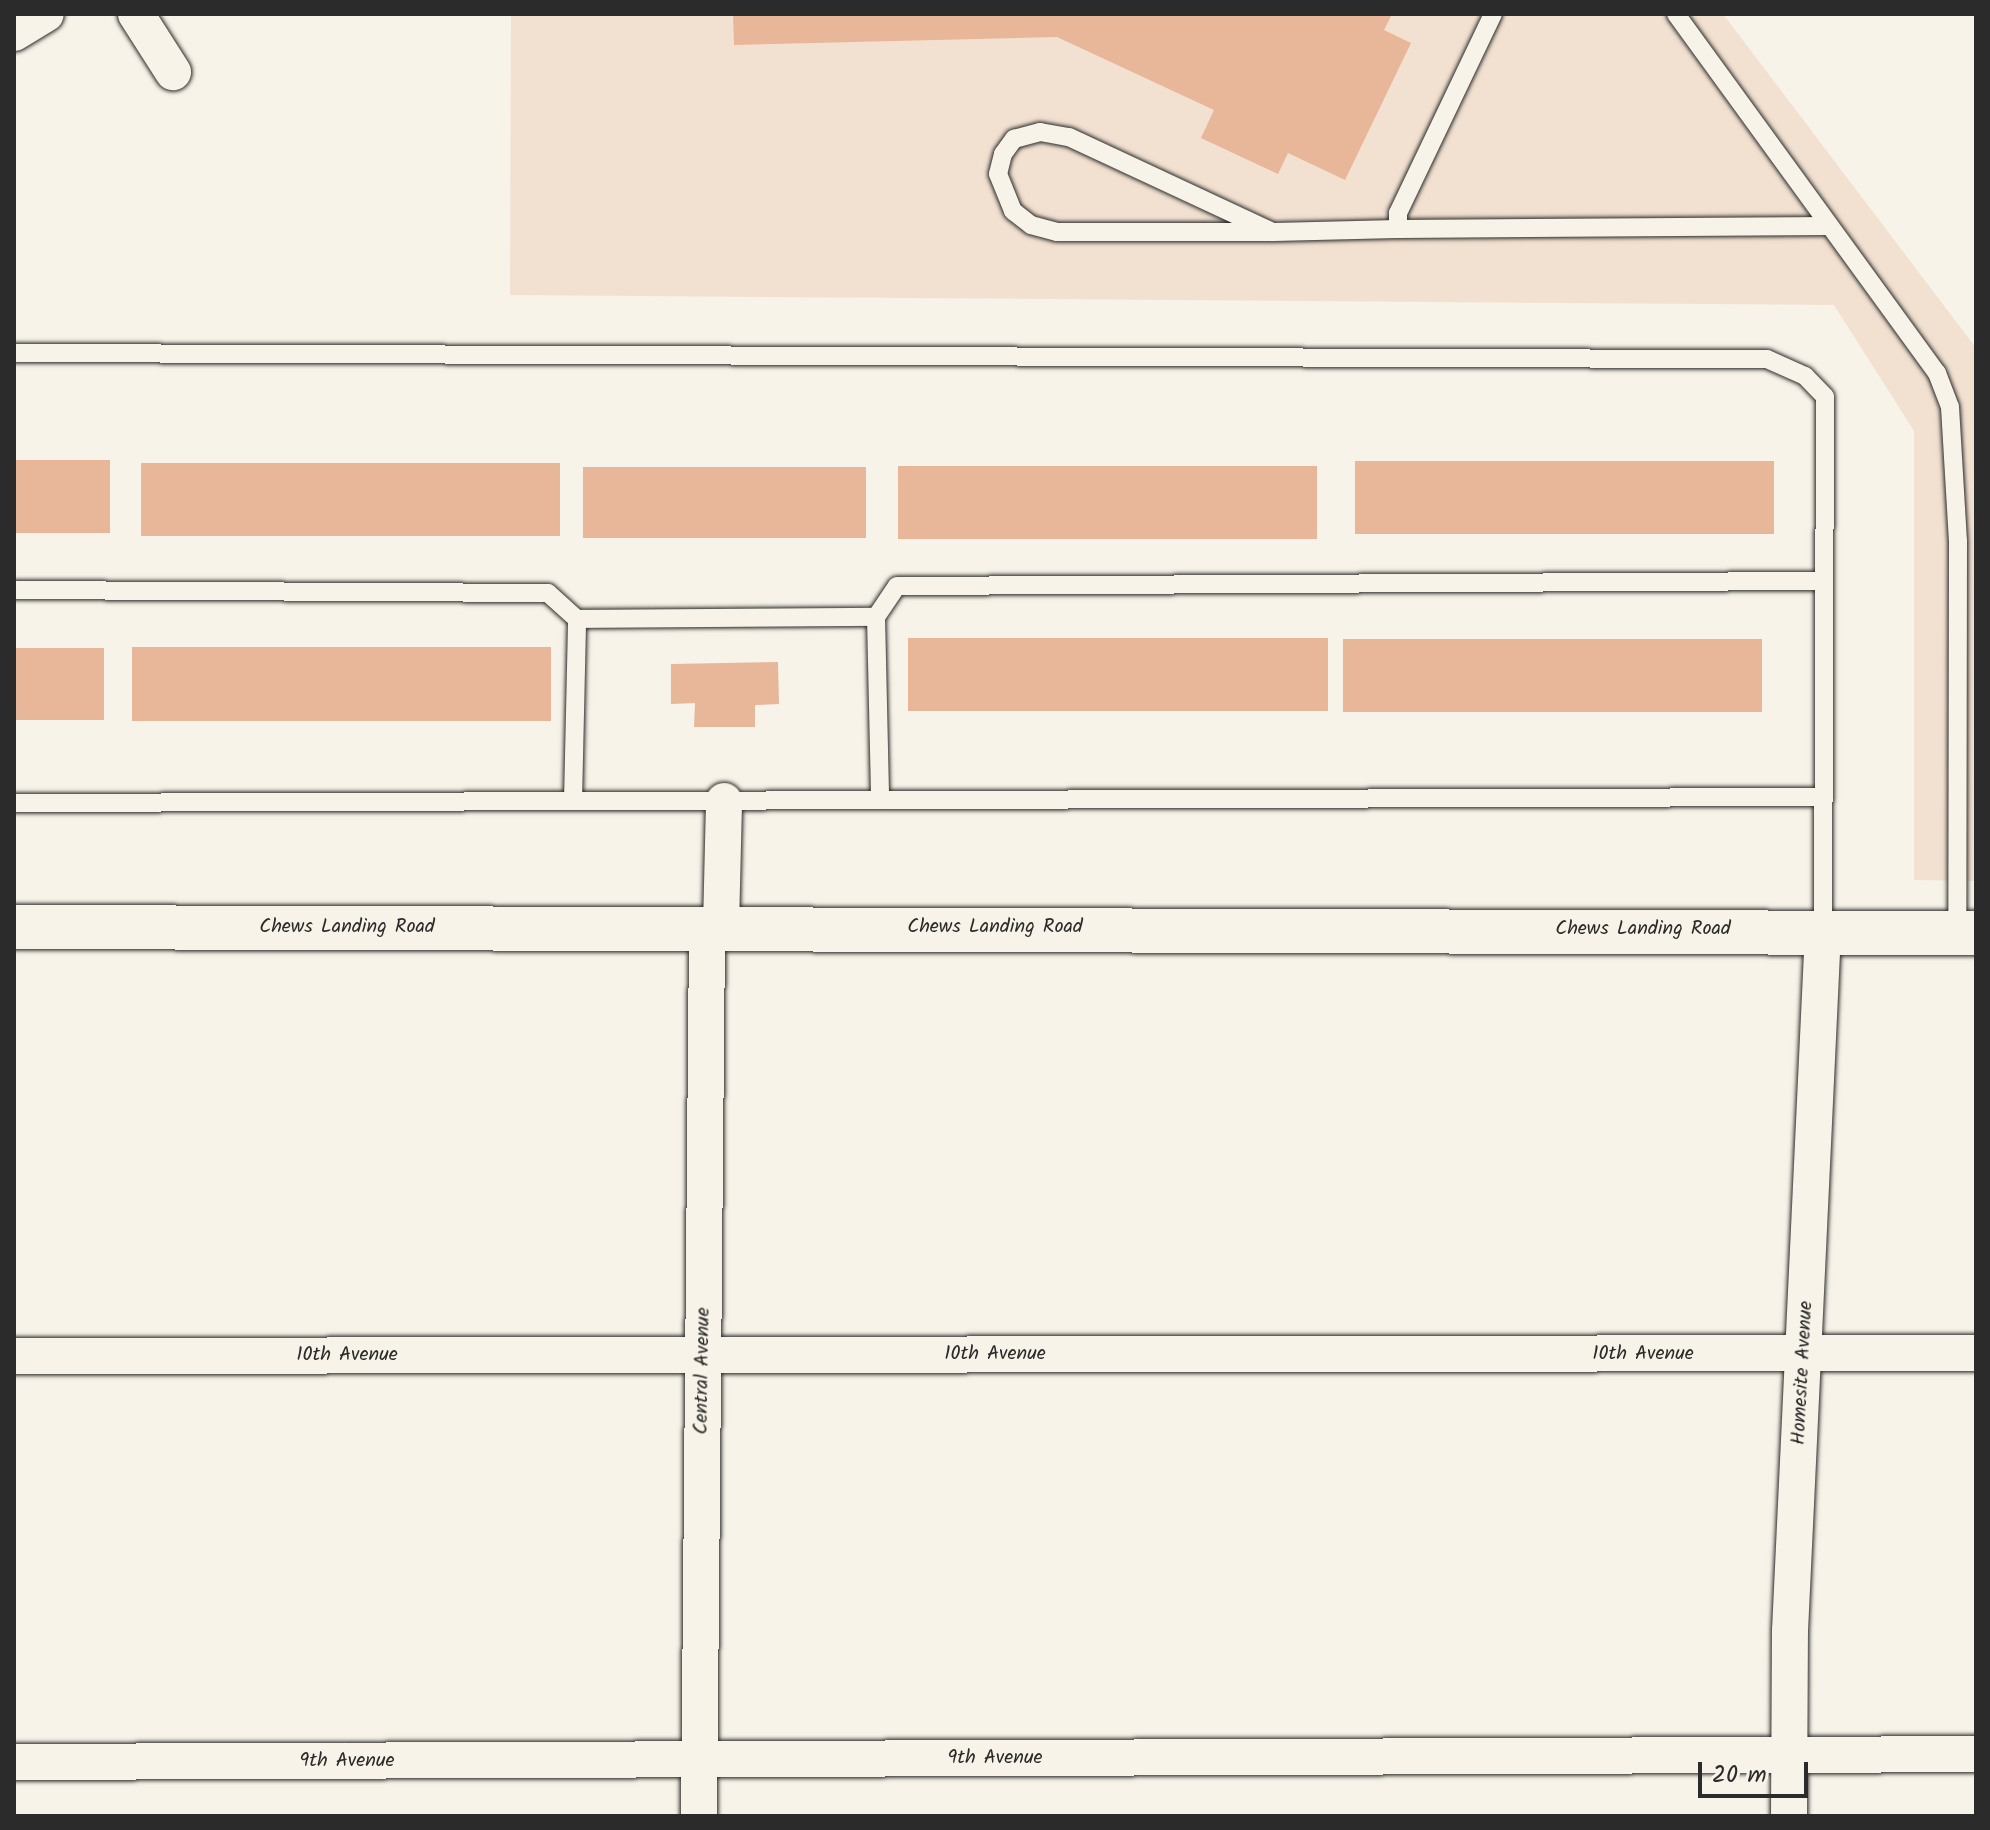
<!DOCTYPE html>
<style>
body{margin:0}
#map{position:relative;width:1990px;height:1830px;overflow:hidden;background:#f7f3e8;font-family:Kalam,sans-serif}
div>[style]{position:absolute}
[style*='--x']{left:calc(var(--x)*1px);top:calc(var(--y)*1px);width:calc(var(--w)*1px);rotate:calc(var(--a)*1deg)}
.built>*{inset:0;background:#f2e1d0}
.building>*{inset:0;background:#e8b699;transform-origin:0 0}
.roads{filter:drop-shadow(0 0 2px #2b2b2b) drop-shadow(0 0 2px #2b2b2b)}
.service>*{height:18px;margin:-9px;padding:0 9px;transform-origin:9px;border-radius:9px;background:#f7f3e8}
.minor>*{height:36px;margin:-18px;padding:0 18px;transform-origin:18px;border-radius:18px;background:#f7f3e8}
.tertiary>*{height:44px;margin:-22px;padding:0 22px;transform-origin:22px;border-radius:22px;background:#f7f3e8}
span{translate:-50% -50%;white-space:nowrap;text-align:center;line-height:1.15;-webkit-text-stroke:7px #f7f3e8;paint-order:stroke}
.street-label{font-size:20px;color:#2b2b2b}
.frame{position:absolute;inset:0;border:16px solid #2b2b2b;pointer-events:none}
.scale{position:absolute;left:1698px;top:1762px;width:110px;height:36px;box-sizing:border-box;border:4px solid #2b2b2b;border-top:0;padding-left:10px;font-size:24px;line-height:28px;white-space:nowrap;color:#2b2b2b;-webkit-text-stroke:6px #f7f3e8;paint-order:stroke}
</style>
<div id="map">
<div class="built">
<div style="clip-path:polygon(511px 14px,1723px 14px,1976px 348px,1976px 881px,1914px 880px,1914px 431px,1834px 305px,510px 295px)"></div>
</div>
<div class="building">
<div style="clip-path:polygon(733px 14px,1392px 14px,1384px 30px,1411px 43px,1345px 180px,1288px 153px,1278px 174px,1201px 138px,1214px 110px,1057px 37px,734px 45px)"></div>
<div style="left:14px;top:460px;width:96px;height:73px"></div>
<div style="left:1355px;top:461px;width:419px;height:73px"></div>
<div style="left:141px;top:463px;width:419px;height:73px"></div>
<div style="left:898px;top:466px;width:419px;height:73px"></div>
<div style="left:583px;top:467px;width:283px;height:71px"></div>
<div style="left:908px;top:638px;width:420px;height:73px"></div>
<div style="left:1343px;top:639px;width:419px;height:73px"></div>
<div style="left:132px;top:647px;width:419px;height:74px"></div>
<div style="left:14px;top:648px;width:90px;height:72px"></div>
<div style="clip-path:polygon(778px 662px,779px 704px,755px 705px,755px 727px,694px 727px,695px 703px,671px 704px,671px 664px)"></div>
</div>
<div class="roads">
<div class="service">
<div style="--x:1493;--y:14;--w:221;--a:115.5"></div>
<div style="--x:1398;--y:213;--w:16;--a:90"></div>
<div style="--x:1398;--y:229;--w:431;--a:-0.4"></div>
<div style="--x:1676;--y:14;--w:444;--a:54"></div>
<div style="--x:1937;--y:373;--w:36;--a:69"></div>
<div style="--x:1950;--y:407;--w:134;--a:86.6"></div>
<div style="--x:1958;--y:541;--w:392;--a:90.1"></div>
<div style="--x:1273;--y:232;--w:216;--a:180"></div>
<div style="--x:1057;--y:232;--w:27;--a:-165"></div>
<div style="--x:1031;--y:225;--w:23;--a:-142"></div>
<div style="--x:1013;--y:211;--w:40;--a:-112"></div>
<div style="--x:998;--y:174;--w:21;--a:-76"></div>
<div style="--x:1003;--y:154;--w:19;--a:-54"></div>
<div style="--x:1014;--y:139;--w:27;--a:-15"></div>
<div style="--x:1040;--y:132;--w:29;--a:10"></div>
<div style="--x:1069;--y:137;--w:225;--a:25"></div>
<div style="--x:1273;--y:232;--w:125;--a:-1.4"></div>
<div style="--x:14;--y:353;--w:1753;--a:0.2"></div>
<div style="--x:1767;--y:359;--w:42;--a:24.1"></div>
<div style="--x:1805;--y:376;--w:29;--a:46"></div>
<div style="--x:1825;--y:397;--w:533;--a:90.21"></div>
<div style="--x:14;--y:590;--w:534;--a:0.32"></div>
<div style="--x:548;--y:593;--w:39;--a:42"></div>
<div style="--x:876;--y:617;--w:37;--a:-56"></div>
<div style="--x:897;--y:586;--w:926;--a:-0.31"></div>
<div style="--x:573;--y:801;--w:182;--a:-88.7"></div>
<div style="--x:577;--y:619;--w:299;--a:-0.4"></div>
<div style="--x:876;--y:617;--w:183;--a:88.7"></div>
<div style="--x:14;--y:803;--w:1809;--a:-0.19"></div>
</div>
<div class="minor">
<div style="--x:136;--y:14;--w:69;--a:57.5"></div>
<div style="--x:14;--y:33;--w:37;--a:-31"></div>
<div style="--x:721;--y:926;--w:125;--a:-88.6"></div>
<div style="--x:14;--y:1356;--w:1962;--a:-0.09"></div>
<div style="--x:14;--y:1762;--w:1962;--a:-0.23"></div>
<div style="--x:699;--y:1816;--w:890;--a:-89.48"></div>
<div style="--x:1789;--y:1816;--w:185;--a:-89.7"></div>
<div style="--x:1790;--y:1631;--w:702;--a:-87.3"></div>
</div>
<div class="tertiary">
<div style="--x:14;--y:927;--w:1962;--a:0.18"></div>
</div>
</div>
<div class="street-label">
<span style="left:347px;top:927px">Chews Landing Road</span>
<span style="left:995px;top:927px">Chews Landing Road</span>
<span style="left:1643px;top:929px">Chews Landing Road</span>
<span style="left:995px;top:1354px">10th Avenue</span>
<span style="left:1643px;top:1354px">10th Avenue</span>
<span style="left:347px;top:1355px">10th Avenue</span>
<span style="left:703px;top:1371px;rotate:-89deg">Central Avenue</span>
<span style="left:1803px;top:1373px;rotate:-87deg">Homesite Avenue</span>
<span style="left:995px;top:1758px">9th Avenue</span>
<span style="left:347px;top:1761px">9th Avenue</span>
</div>
<div class="frame"></div>
<div class="scale">20 m</div>
</div>
